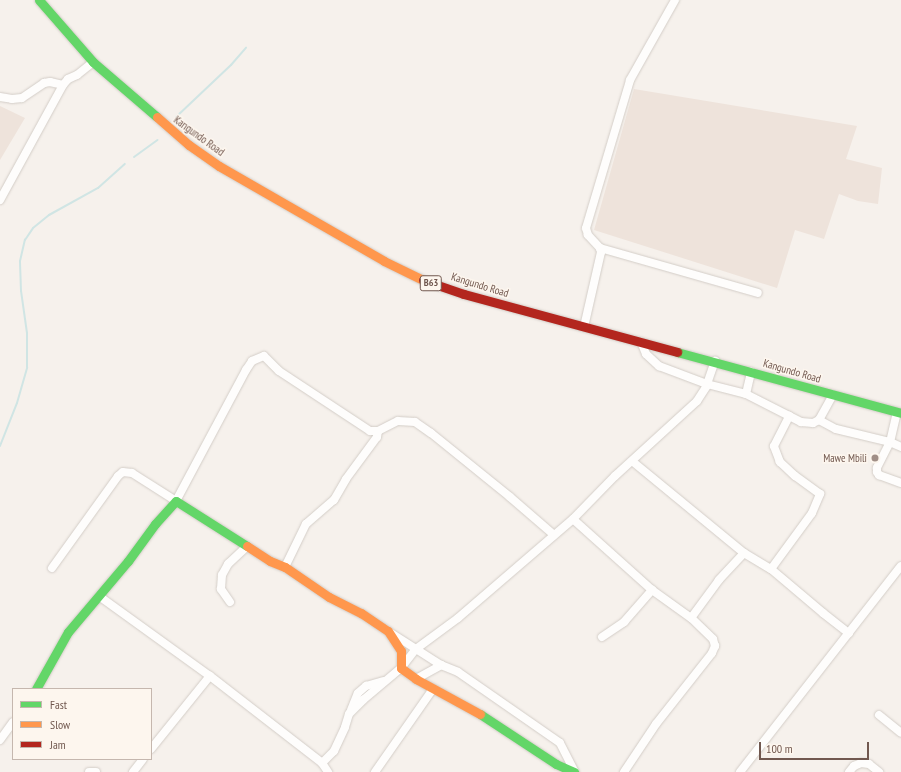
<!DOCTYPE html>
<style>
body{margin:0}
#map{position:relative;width:901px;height:772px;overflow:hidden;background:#f6f1ec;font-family:"PT Sans Narrow",sans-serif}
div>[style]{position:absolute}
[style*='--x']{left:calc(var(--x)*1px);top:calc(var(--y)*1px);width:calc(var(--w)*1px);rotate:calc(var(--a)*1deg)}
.residential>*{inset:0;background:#eee3db}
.stream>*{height:2px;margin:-1px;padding:0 1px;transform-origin:1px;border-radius:1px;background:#d0e5e4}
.roads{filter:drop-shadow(0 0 1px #d3cdc7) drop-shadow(0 0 1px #d3cdc7)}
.street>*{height:8px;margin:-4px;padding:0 4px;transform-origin:4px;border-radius:4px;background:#fefdfc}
.fast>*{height:9px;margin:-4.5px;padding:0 4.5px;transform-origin:4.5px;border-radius:4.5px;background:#63d668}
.slow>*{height:9px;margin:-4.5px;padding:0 4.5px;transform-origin:4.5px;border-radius:4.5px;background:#ff974d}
.jam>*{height:9px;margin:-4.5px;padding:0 4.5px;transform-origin:4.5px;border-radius:4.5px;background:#b3261e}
.dots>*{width:11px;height:11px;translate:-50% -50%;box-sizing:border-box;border:2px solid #fdf6ee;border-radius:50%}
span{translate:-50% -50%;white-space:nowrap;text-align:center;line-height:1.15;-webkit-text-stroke:3px #fdf6ee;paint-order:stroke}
.shield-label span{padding:1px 3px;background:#fdf6ee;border:1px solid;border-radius:3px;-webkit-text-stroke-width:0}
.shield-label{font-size:10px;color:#71584f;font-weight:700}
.street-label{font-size:11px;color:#71584f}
.poi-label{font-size:11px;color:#71584f}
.right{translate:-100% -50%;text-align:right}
.legend{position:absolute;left:12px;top:688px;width:140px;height:72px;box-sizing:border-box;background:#fdf6ee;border:1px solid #c5b7ae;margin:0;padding:5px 7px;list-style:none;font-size:12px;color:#71584f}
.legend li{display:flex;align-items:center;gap:8px;height:20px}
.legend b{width:20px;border:1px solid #c5b7ae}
.scale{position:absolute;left:759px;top:742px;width:110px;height:18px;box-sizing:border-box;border:2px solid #71584f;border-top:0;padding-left:5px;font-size:12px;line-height:14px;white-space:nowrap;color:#71584f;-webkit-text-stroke:3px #fdf6ee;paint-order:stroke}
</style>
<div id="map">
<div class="residential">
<div style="clip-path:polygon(634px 89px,857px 126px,846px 159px,882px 168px,878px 204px,858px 201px,839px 194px,824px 239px,795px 230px,777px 288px,594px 230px)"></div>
<div style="clip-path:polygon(0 106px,25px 118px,0 160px)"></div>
</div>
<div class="stream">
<div style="--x:176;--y:117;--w:76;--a:-43.4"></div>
<div style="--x:231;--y:65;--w:23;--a:-49"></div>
<div style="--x:134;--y:157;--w:29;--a:-36"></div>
<div style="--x:0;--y:446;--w:46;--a:-68.4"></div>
<div style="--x:17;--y:403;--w:37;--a:-74"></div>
<div style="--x:27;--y:367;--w:34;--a:-90"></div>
<div style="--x:27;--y:333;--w:42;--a:-98.1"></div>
<div style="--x:21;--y:291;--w:30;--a:-92"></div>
<div style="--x:20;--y:261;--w:22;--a:-77"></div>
<div style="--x:25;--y:240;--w:14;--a:-56"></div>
<div style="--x:33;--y:228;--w:21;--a:-39"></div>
<div style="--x:49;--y:215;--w:56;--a:-28.9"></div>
<div style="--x:98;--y:188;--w:36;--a:-42"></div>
</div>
<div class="roads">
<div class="street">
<div style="--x:0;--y:97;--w:12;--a:9"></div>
<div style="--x:12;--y:99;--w:10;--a:-6"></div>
<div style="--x:22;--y:98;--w:27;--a:-34"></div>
<div style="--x:44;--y:83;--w:6;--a:-9"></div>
<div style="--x:50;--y:82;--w:13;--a:13"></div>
<div style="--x:63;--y:85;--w:8;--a:-50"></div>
<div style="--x:68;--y:79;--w:10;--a:-24"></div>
<div style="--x:77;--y:75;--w:21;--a:-39"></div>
<div style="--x:0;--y:200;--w:131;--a:-61.3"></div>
<div style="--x:600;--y:248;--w:164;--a:15.9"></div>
<div style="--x:584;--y:327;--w:77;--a:-77.2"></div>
<div style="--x:601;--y:252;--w:4;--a:-104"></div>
<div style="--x:600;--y:248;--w:18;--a:-133"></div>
<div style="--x:588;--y:235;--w:7;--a:-106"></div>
<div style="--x:586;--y:228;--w:154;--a:-73.4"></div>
<div style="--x:630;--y:80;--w:92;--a:-60.6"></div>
<div style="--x:641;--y:342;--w:13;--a:67"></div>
<div style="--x:646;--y:354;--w:18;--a:43"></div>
<div style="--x:659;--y:366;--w:51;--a:20.6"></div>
<div style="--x:707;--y:384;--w:40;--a:14.4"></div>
<div style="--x:746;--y:394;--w:62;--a:27"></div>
<div style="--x:801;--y:422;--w:12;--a:5"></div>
<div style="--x:813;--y:423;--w:7;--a:-27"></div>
<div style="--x:819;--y:420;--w:29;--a:-61"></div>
<div style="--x:746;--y:394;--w:23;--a:-77"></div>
<div style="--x:897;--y:412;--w:31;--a:103"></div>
<div style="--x:890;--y:442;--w:29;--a:117"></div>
<div style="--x:877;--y:468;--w:4;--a:90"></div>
<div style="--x:877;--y:472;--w:4;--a:56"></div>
<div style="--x:879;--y:475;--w:23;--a:20"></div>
<div style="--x:819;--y:420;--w:19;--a:28"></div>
<div style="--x:836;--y:429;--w:56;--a:13.5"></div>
<div style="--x:890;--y:442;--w:12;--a:24"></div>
<div style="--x:632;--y:461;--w:145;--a:39.4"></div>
<div style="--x:744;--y:553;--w:37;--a:133"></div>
<div style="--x:719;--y:580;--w:47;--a:126.4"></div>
<div style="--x:744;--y:553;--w:31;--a:31"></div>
<div style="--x:771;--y:569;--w:68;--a:40.2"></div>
<div style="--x:823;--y:613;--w:33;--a:38"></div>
<div style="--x:285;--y:567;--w:48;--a:-64"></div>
<div style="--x:306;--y:524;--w:37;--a:-41"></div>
<div style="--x:334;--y:500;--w:24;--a:-60"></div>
<div style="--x:346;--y:479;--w:52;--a:-53.6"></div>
<div style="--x:377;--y:437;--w:6;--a:-81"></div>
<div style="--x:52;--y:568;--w:113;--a:-54.3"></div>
<div style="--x:118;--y:476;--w:6;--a:-39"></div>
<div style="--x:123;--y:472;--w:9;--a:6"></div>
<div style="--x:132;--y:473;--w:52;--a:32.5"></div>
<div style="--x:176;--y:501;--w:149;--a:-61.9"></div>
<div style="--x:246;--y:370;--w:11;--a:-56"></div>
<div style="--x:252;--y:361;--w:13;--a:-23"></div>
<div style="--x:264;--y:356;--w:21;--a:45"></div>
<div style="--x:279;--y:371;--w:109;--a:33.4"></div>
<div style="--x:370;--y:431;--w:8;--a:0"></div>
<div style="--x:378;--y:431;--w:22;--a:-27"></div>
<div style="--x:398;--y:421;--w:17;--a:3"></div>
<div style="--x:415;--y:422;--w:19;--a:35"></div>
<div style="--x:431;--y:433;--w:102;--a:39"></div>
<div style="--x:510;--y:497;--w:58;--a:40.8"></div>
<div style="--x:771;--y:569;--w:69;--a:-53.8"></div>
<div style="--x:812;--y:513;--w:21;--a:-67"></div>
<div style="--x:820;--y:494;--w:31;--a:-144"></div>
<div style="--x:795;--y:476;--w:21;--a:-137"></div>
<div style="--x:780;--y:462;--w:17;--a:-111"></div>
<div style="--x:774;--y:446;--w:34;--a:-63"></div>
<div style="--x:99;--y:596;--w:137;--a:35.8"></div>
<div style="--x:210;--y:676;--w:142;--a:37.8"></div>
<div style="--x:322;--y:763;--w:11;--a:56"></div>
<div style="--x:230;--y:602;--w:16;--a:-125"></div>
<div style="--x:221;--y:589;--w:14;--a:-86"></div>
<div style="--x:222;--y:575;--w:13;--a:-61"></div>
<div style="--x:228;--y:564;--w:26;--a:-43"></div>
<div style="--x:391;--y:633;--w:59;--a:32.6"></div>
<div style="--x:602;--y:637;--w:27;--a:-34"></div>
<div style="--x:624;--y:622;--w:43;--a:-48.8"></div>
<div style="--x:416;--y:679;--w:29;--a:-29"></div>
<div style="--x:441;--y:665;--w:18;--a:22"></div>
<div style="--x:458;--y:672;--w:124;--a:34.8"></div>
<div style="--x:560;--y:743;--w:33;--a:63"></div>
<div style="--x:351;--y:710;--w:18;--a:-68"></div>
<div style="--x:358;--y:693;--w:11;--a:-41"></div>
<div style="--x:366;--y:686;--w:18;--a:-16"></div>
<div style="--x:879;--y:715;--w:28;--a:39"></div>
<div style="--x:0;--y:740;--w:22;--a:-54"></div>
<div style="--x:151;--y:749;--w:94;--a:-51.1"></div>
<div style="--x:322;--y:763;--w:17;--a:-45"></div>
<div style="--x:334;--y:751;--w:26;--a:-65"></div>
<div style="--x:345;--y:727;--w:14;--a:-73"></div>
<div style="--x:349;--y:714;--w:20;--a:-45"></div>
<div style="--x:363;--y:700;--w:50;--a:-40.1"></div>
<div style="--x:401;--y:668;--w:24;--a:-52"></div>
<div style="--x:416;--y:649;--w:52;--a:-36.4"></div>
<div style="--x:458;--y:618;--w:152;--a:-40.7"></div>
<div style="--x:89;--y:772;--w:7;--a:0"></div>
<div style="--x:133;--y:772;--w:16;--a:-52"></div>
<div style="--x:375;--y:772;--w:101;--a:-55.1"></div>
<div style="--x:624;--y:772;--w:58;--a:-56.3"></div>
<div style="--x:656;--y:724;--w:90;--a:-51.7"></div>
<div style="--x:712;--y:653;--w:8;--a:-67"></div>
<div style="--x:715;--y:646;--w:7;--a:-106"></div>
<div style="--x:713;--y:639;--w:30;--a:-136"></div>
<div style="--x:691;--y:618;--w:48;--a:-144.3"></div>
<div style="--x:652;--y:590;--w:106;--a:-138.1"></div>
<div style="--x:573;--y:519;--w:60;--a:-45.7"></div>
<div style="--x:615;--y:476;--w:111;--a:-42.4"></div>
<div style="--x:697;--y:401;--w:17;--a:-57"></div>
<div style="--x:706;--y:387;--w:28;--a:-71"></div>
<div style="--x:740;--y:772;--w:261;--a:-52"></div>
<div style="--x:849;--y:772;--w:8;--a:-50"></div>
<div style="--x:854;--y:766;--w:8;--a:-23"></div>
<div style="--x:861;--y:763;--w:8;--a:7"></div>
<div style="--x:869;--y:764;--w:13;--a:39"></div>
</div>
<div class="fast">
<div style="--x:39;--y:0;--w:82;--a:48.9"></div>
<div style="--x:93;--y:62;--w:84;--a:40.7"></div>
<div style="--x:677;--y:352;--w:232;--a:15.2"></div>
<div style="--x:36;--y:689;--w:65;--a:-60.7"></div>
<div style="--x:68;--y:632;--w:93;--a:-49.8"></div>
<div style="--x:128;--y:561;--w:46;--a:-53.9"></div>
<div style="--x:155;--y:524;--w:31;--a:-48"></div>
<div style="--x:176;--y:501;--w:84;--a:32.4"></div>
<div style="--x:480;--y:714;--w:91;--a:33.3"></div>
<div style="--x:556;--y:764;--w:20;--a:24"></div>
</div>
<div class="slow">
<div style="--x:157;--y:117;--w:43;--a:41.2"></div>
<div style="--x:189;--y:145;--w:37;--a:35"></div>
<div style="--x:219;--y:166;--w:190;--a:29.9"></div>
<div style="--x:384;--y:261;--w:43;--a:26"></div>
<div style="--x:247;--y:546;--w:27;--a:33"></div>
<div style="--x:270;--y:561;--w:16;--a:22"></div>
<div style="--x:285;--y:567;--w:53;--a:34.3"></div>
<div style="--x:329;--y:597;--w:36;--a:27"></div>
<div style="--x:361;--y:613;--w:32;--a:34"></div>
<div style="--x:388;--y:631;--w:24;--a:57"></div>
<div style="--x:401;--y:651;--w:17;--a:90"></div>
<div style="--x:401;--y:668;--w:19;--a:36"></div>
<div style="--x:416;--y:679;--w:73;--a:28.7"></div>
</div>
<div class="jam">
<div style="--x:423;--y:280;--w:43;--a:18.9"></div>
<div style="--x:464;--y:294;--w:221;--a:15.2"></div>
</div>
</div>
<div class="dots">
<div style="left:875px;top:458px;background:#a08e86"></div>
</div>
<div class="shield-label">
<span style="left:431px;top:283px">B63</span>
</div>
<div class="street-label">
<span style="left:199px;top:136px;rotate:36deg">Kangundo Road</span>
<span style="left:480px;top:285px;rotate:17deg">Kangundo Road</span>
<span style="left:792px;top:371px;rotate:16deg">Kangundo Road</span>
</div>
<div class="poi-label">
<span class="right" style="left:867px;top:458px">Mawe Mbili</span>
</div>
<ul class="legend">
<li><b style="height:5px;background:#63d668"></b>Fast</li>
<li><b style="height:5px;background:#ff974d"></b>Slow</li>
<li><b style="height:5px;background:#b3261e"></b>Jam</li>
</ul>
<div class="scale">100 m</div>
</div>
